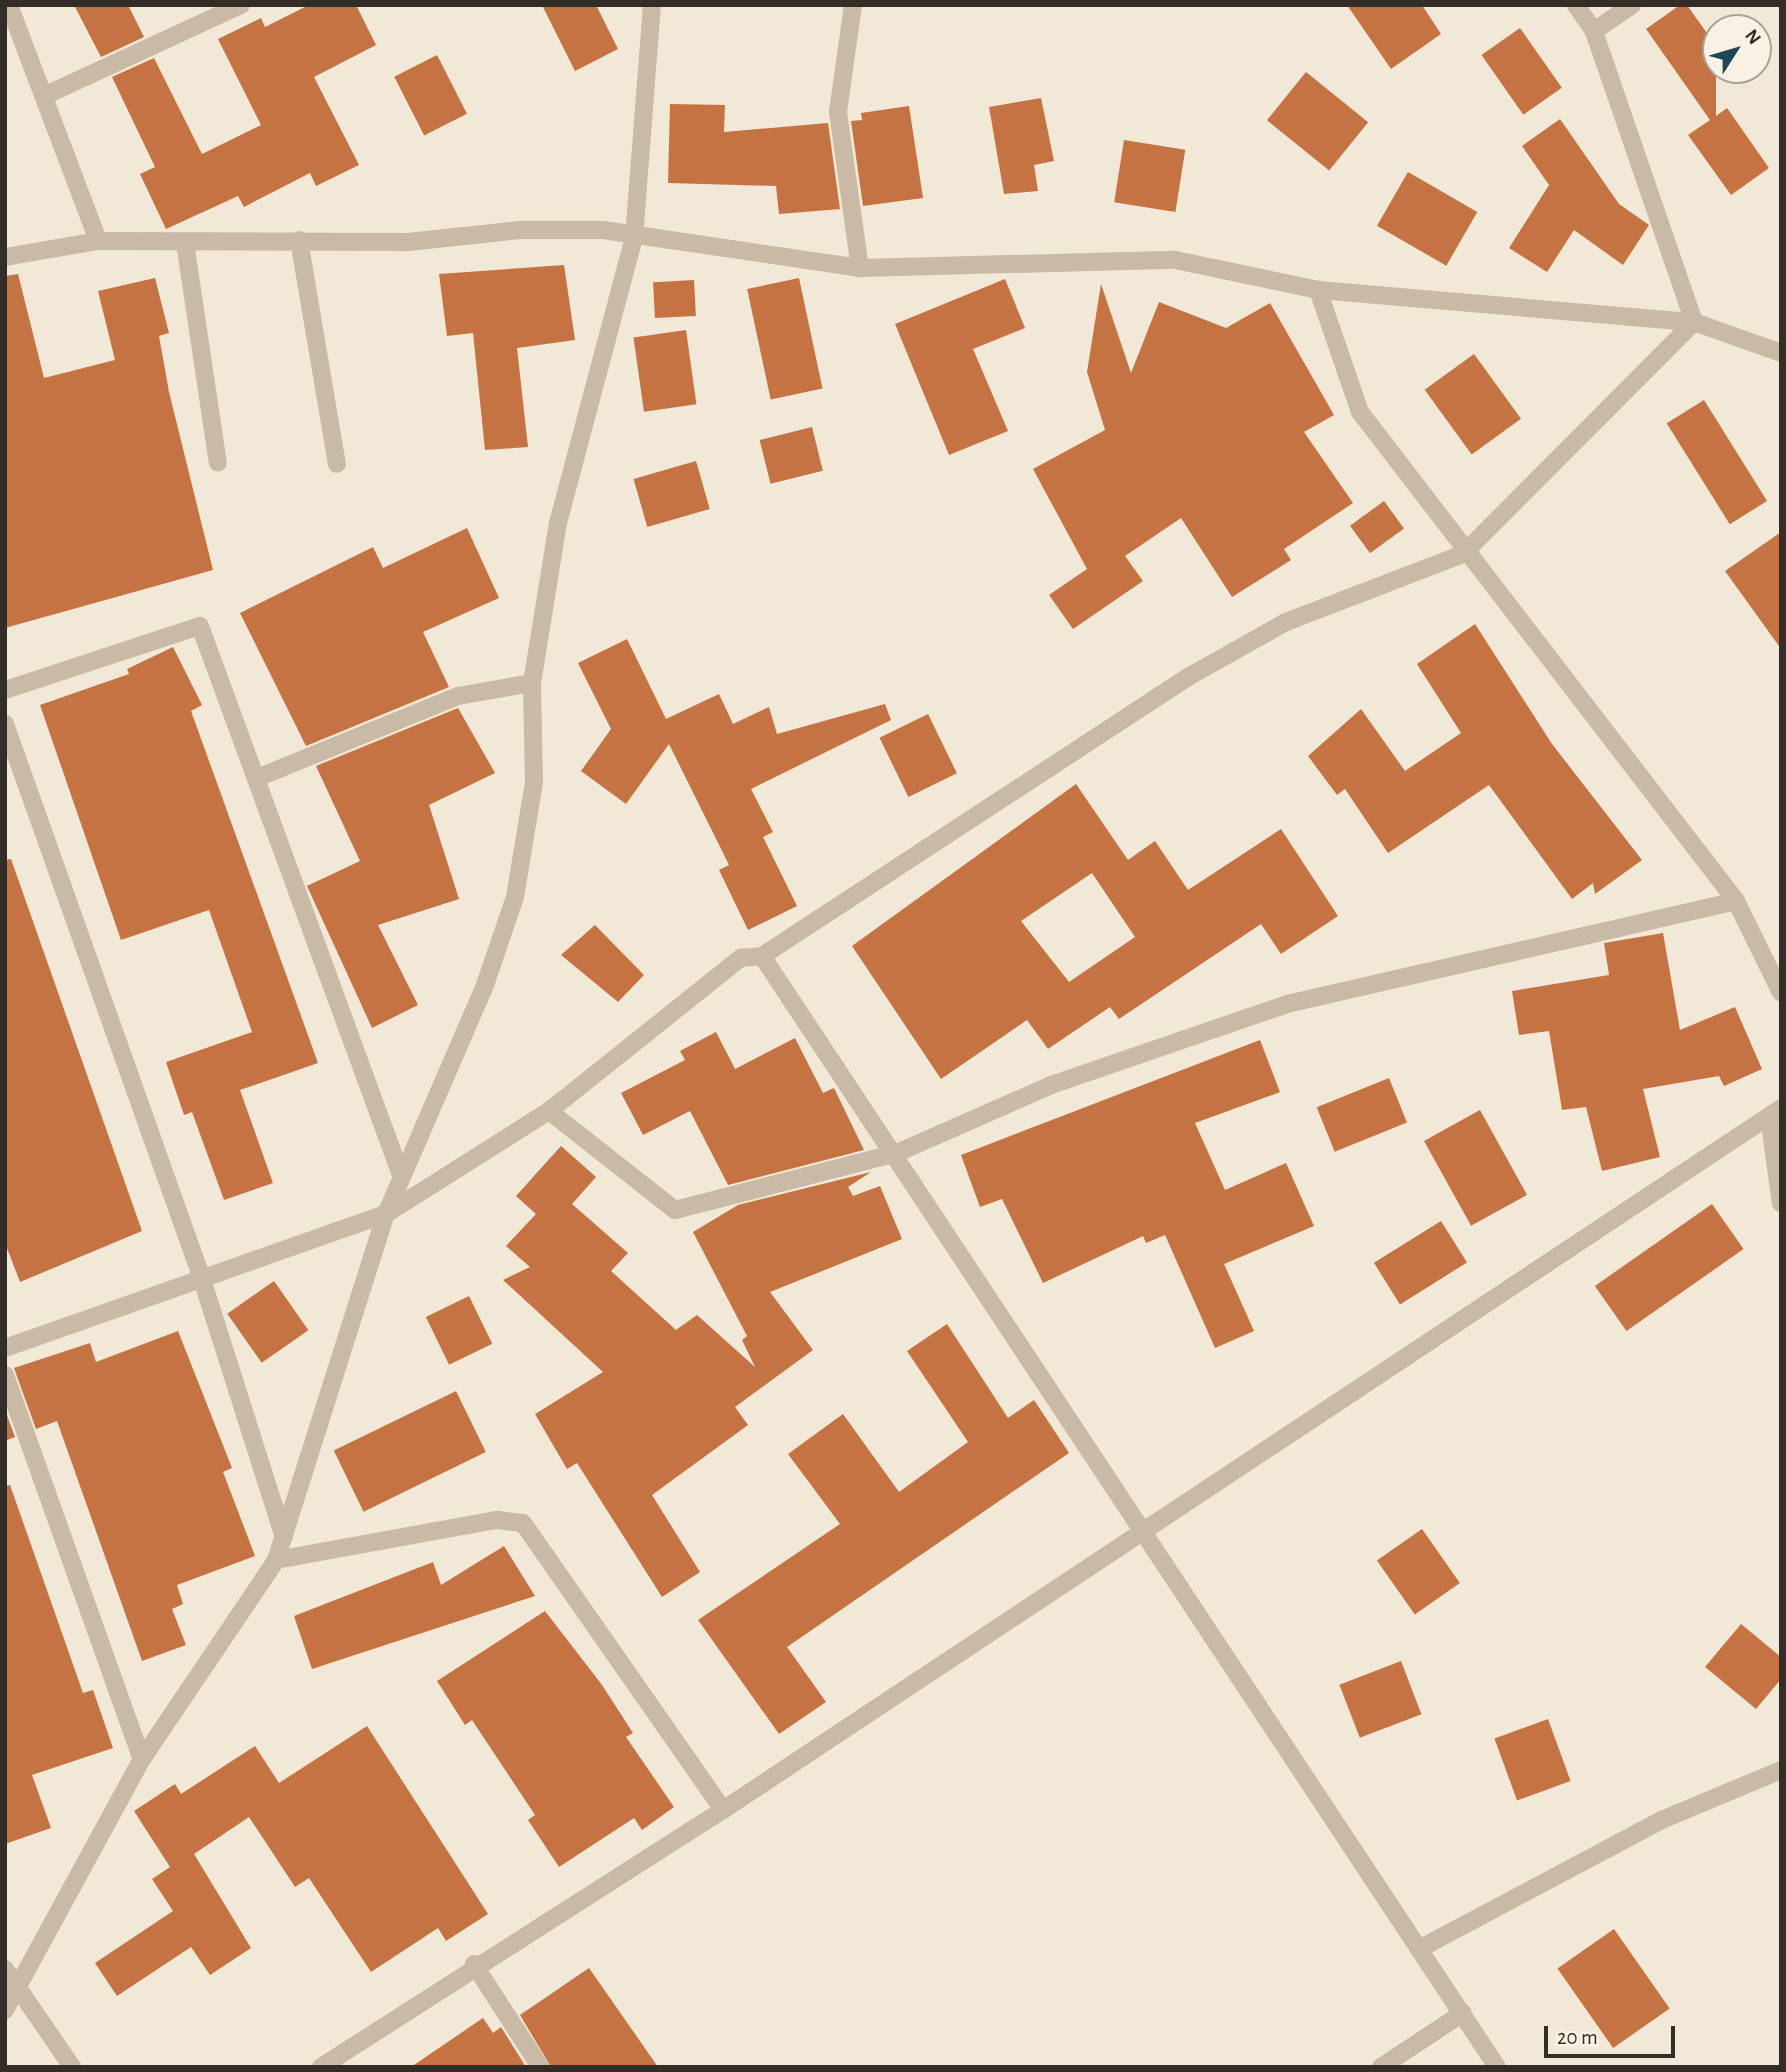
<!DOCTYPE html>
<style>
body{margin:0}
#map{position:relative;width:1786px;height:2072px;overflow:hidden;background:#f1e8d8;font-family:"Alegreya Sans",sans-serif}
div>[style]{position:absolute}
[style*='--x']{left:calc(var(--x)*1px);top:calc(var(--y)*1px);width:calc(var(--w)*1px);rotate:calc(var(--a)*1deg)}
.building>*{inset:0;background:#c57342;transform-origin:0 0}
.minor>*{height:18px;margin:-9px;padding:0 9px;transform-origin:9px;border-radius:9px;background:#c8baa4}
span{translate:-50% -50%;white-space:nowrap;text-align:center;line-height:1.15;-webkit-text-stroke:7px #f9f2e4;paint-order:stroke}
.frame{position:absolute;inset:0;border:7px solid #342c26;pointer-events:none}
.north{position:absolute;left:1702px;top:14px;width:70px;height:70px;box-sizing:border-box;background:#f9f2e4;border:2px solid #aaa398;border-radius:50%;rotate:53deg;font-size:19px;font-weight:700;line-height:28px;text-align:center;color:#342c26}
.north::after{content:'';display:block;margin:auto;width:24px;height:32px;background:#1c4955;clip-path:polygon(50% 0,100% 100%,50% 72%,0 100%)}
.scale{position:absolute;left:1544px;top:2026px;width:131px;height:32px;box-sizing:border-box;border:4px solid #342c26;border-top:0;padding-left:9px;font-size:21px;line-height:24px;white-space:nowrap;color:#342c26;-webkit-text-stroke:5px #f9f2e4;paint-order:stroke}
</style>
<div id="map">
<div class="building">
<div style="clip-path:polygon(74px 5px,128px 5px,144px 37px,101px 57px)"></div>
<div style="clip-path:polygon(309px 5px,356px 5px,376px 45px,314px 77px,359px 165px,316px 186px,310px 173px,244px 207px,238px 196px,166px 229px,140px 174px,155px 167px,112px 77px,154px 58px,202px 154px,261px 125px,218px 39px,261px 18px,265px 27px)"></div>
<div style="clip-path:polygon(542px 5px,596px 5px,618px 49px,575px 71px)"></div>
<div style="clip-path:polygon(1347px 5px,1422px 5px,1441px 34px,1391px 69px)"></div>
<div style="clip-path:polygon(1680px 5px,1687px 5px,1716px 46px,1716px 116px,1727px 108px,1769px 168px,1731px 195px,1688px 135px,1710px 120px,1646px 29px)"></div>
<div style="left:1520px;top:28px;width:73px;height:47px;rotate:55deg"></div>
<div style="left:437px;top:55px;width:66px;height:48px;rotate:63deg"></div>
<div style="left:1306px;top:72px;width:80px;height:62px;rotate:39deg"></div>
<div style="clip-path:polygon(1041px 98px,1054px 161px,1034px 165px,1038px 191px,1004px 194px,989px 107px)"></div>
<div style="clip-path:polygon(670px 104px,725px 105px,724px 132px,828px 123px,840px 209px,779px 214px,776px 186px,668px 183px)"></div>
<div style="clip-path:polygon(909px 106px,923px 198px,863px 206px,851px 121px,862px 120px,861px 113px)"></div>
<div style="clip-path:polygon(1560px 119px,1619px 204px,1649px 225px,1623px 265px,1574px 230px,1547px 272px,1509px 248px,1549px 185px,1522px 146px)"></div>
<div style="left:1124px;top:140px;width:62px;height:63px;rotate:9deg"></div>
<div style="left:1408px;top:172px;width:80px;height:62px;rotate:30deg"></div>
<div style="clip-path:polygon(564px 265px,575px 340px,517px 348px,528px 447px,485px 450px,473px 333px,447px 336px,439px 274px)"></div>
<div style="clip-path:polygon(18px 274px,44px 378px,115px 360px,98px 291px,155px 278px,169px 333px,159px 336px,169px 392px,213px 570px,5px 628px,5px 276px)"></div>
<div style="left:799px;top:278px;width:113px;height:53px;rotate:78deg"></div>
<div style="clip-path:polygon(1005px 279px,1025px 328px,973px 349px,1008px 431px,949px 455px,895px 324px)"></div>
<div style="left:694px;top:280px;width:36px;height:41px;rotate:87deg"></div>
<div style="clip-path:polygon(1101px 284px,1131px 373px,1159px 302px,1226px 328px,1270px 303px,1334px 415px,1304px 432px,1353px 503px,1284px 549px,1291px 560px,1232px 597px,1181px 518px,1125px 556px,1143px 581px,1073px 629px,1049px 595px,1087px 569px,1033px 469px,1105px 430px,1087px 372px)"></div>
<div style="left:686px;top:330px;width:75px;height:53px;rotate:82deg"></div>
<div style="left:1474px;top:354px;width:80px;height:61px;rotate:54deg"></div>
<div style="left:1704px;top:400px;width:119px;height:44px;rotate:58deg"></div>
<div style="left:812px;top:427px;width:45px;height:54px;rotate:76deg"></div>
<div style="left:696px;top:461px;width:50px;height:65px;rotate:74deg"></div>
<div style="left:1384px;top:501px;width:34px;height:42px;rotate:54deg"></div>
<div style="clip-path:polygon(467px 528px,499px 598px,423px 632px,449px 687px,306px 746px,240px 613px,373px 547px,383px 568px)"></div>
<div style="clip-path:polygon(1781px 532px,1781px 649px,1725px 571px)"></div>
<div style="clip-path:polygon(1475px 624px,1552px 744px,1642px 860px,1595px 894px,1593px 883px,1572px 899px,1489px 785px,1388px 853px,1345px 789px,1337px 795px,1308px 756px,1361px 709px,1405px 771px,1461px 733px,1417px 664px)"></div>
<div style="clip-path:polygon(627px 639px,666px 719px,719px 694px,733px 724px,769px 707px,777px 734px,885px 704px,891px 720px,751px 789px,773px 832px,763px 837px,797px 906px,748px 930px,719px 870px,729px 865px,669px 744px,626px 804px,581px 771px,611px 729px,578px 663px)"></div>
<div style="clip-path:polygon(173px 647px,202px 705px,191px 711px,318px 1063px,240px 1090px,273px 1183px,224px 1200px,192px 1112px,184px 1115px,166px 1062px,252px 1032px,209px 910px,121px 940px,40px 705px,129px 674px,127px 669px)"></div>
<div style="clip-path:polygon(458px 708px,495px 773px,429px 805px,459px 899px,378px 925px,418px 1005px,372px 1028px,307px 886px,360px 861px,316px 766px)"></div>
<div style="left:928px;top:714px;width:66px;height:54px;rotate:64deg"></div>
<div style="clip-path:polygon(evenodd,1076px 784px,1128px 860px,1155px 841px,1188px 890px,1281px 829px,1338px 916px,1281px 954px,1261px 924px,1119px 1019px,1110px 1007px,1048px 1049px,1027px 1020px,941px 1079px,852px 946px,1076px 784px,1092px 873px,1135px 937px,1069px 982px,1021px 921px,1092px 873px)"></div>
<div style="clip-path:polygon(11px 859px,142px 1231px,20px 1282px,5px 1243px,5px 860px)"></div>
<div style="clip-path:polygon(595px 925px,644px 975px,618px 1002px,561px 955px)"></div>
<div style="clip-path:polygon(1663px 933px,1680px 1030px,1735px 1007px,1762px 1069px,1724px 1086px,1719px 1076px,1643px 1089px,1660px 1157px,1602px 1171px,1586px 1107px,1562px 1110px,1549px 1031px,1519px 1035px,1512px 991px,1609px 975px,1604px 943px)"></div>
<div style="clip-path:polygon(716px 1032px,735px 1069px,795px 1038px,823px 1093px,834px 1088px,864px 1150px,728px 1185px,690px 1111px,643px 1135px,621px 1093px,685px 1060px,680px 1051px)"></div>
<div style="clip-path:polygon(1260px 1040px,1280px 1092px,1195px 1123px,1225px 1190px,1286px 1163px,1314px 1226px,1224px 1264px,1254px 1331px,1215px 1348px,1165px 1235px,1146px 1243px,1143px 1236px,1043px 1283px,1002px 1199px,980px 1207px,961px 1155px)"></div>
<div style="left:1389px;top:1078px;width:48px;height:78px;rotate:68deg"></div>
<div style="left:1480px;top:1110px;width:97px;height:64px;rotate:61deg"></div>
<div style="clip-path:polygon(561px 1146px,596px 1177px,572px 1204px,628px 1253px,611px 1271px,676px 1330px,697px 1315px,755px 1367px,742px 1340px,747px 1336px,693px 1232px,738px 1205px,871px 1172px,848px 1187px,853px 1196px,880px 1186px,902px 1239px,770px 1292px,813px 1350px,735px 1407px,748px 1425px,652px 1495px,700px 1572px,662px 1597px,577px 1463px,567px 1469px,535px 1414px,603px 1372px,503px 1280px,530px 1267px,506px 1246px,536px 1214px,516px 1196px)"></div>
<div style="left:1712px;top:1204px;width:55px;height:143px;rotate:55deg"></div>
<div style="left:1441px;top:1221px;width:49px;height:79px;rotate:58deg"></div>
<div style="left:274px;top:1281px;width:60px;height:57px;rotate:55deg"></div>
<div style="left:469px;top:1296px;width:53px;height:48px;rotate:64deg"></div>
<div style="clip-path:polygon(947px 1324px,1008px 1418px,1034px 1400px,1069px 1453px,787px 1647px,826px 1702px,779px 1734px,698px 1620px,840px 1524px,788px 1454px,843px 1414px,899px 1492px,968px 1442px,907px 1351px)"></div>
<div style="clip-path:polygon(178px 1331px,232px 1468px,223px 1472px,255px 1556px,177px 1585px,183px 1604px,172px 1609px,186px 1645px,142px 1661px,57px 1421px,36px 1429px,14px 1368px,90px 1343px,96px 1362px)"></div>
<div style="left:456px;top:1391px;width:68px;height:136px;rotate:64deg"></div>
<div style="clip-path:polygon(5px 1410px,15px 1437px,5px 1441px)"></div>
<div style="clip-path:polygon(10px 1485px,83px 1693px,93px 1690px,113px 1748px,32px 1775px,51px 1828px,5px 1844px,5px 1486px)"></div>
<div style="left:1422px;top:1529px;width:66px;height:55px;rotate:55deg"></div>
<div style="clip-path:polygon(504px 1546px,535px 1596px,312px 1669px,294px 1616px,433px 1562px,441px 1585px)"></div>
<div style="clip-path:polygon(545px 1611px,602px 1685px,633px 1733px,626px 1737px,674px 1807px,642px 1830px,634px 1818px,559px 1867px,528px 1820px,535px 1815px,472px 1720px,465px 1725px,437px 1681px)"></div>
<div style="clip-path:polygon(1741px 1624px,1781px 1657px,1781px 1679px,1756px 1709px,1705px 1667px)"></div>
<div style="left:1401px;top:1661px;width:57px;height:66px;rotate:69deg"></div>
<div style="left:1548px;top:1719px;width:66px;height:57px;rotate:70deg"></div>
<div style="clip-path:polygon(367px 1726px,488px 1914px,446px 1941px,438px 1928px,371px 1972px,309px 1878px,295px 1887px,249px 1817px,194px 1854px,251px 1948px,210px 1975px,191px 1947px,117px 1996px,95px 1963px,173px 1911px,152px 1879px,170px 1867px,134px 1811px,175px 1784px,181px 1794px,255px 1746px,279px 1783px)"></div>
<div style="left:1614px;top:1929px;width:97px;height:69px;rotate:55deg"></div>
<div style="clip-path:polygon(589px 1968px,658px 2067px,551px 2067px,520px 2015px)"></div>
<div style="clip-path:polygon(483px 2018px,493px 2033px,501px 2027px,526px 2067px,411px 2067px)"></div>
</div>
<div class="minor">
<div style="--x:9;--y:5;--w:252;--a:69.3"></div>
<div style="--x:853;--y:5;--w:108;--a:98"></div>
<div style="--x:838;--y:112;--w:158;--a:82"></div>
<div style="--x:1594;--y:31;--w:46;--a:-34.4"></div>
<div style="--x:46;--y:95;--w:215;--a:-24.8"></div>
<div style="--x:299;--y:240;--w:227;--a:80.4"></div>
<div style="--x:185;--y:243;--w:222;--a:81.5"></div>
<div style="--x:5;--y:257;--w:94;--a:-9.8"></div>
<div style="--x:98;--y:241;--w:310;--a:0.2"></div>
<div style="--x:408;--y:242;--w:113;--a:-6.1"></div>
<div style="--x:520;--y:230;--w:83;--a:0"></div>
<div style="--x:603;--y:230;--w:260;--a:8.4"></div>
<div style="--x:860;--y:268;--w:315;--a:-1.5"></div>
<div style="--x:1175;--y:260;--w:146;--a:11.8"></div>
<div style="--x:1318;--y:290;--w:377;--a:4.9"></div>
<div style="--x:1694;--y:322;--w:92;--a:19.6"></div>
<div style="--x:1318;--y:290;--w:129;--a:71"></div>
<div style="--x:1360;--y:412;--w:617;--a:52.44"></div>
<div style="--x:1736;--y:901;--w:102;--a:63.9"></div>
<div style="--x:5;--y:690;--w:205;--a:-18.2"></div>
<div style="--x:200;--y:626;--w:585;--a:69.89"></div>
<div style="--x:5;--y:724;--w:586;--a:70.45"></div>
<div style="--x:201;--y:1276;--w:274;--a:72.4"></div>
<div style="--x:257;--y:778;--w:217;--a:-22.2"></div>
<div style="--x:458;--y:696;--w:75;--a:-10"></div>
<div style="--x:762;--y:956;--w:1332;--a:56.51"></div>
<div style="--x:549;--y:1111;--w:160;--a:38.2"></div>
<div style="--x:675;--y:1210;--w:229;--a:-14.4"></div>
<div style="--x:897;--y:1153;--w:168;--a:-23.8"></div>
<div style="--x:1051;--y:1085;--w:250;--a:-18.9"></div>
<div style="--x:1287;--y:1004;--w:461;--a:-12.9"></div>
<div style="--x:1769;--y:1117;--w:87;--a:82.1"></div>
<div style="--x:5;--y:1348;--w:404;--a:-19.4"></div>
<div style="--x:386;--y:1214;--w:193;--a:-32.3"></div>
<div style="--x:549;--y:1111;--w:246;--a:-38.6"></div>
<div style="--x:741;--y:958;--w:21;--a:-5"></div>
<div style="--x:762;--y:956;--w:509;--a:-33.22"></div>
<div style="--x:1188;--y:677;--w:112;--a:-29.3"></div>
<div style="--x:1286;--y:622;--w:190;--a:-21"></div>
<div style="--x:1463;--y:554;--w:327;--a:-45.1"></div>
<div style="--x:1694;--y:322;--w:308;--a:-109"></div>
<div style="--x:1594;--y:31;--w:32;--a:-125"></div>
<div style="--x:5;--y:1375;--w:408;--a:70.4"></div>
<div style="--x:276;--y:1560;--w:225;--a:-10.3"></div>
<div style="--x:497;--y:1520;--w:26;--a:7"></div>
<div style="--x:523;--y:1523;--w:350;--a:55.1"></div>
<div style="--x:1419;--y:1949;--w:277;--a:-28"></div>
<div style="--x:1664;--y:1819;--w:127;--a:-22.7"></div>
<div style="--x:474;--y:1964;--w:122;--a:57.3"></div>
<div style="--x:5;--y:1969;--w:119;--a:55.6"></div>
<div style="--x:5;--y:2010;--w:286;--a:-61.4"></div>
<div style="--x:142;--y:1759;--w:240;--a:-56"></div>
<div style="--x:276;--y:1560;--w:363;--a:-72.4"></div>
<div style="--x:386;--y:1214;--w:246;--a:-66.6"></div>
<div style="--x:484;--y:988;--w:96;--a:-71.2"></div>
<div style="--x:515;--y:897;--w:117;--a:-80.6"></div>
<div style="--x:534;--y:782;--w:99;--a:-91.2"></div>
<div style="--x:532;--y:683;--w:162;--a:-80.8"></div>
<div style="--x:558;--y:523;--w:295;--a:-75.1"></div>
<div style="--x:634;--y:238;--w:234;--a:-85.6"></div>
<div style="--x:321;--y:2067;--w:477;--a:-32.6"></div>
<div style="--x:723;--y:1810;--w:1270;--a:-33.56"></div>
<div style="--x:1381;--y:2067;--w:98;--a:-33.4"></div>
</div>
<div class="frame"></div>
<div class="north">N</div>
<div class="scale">20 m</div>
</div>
